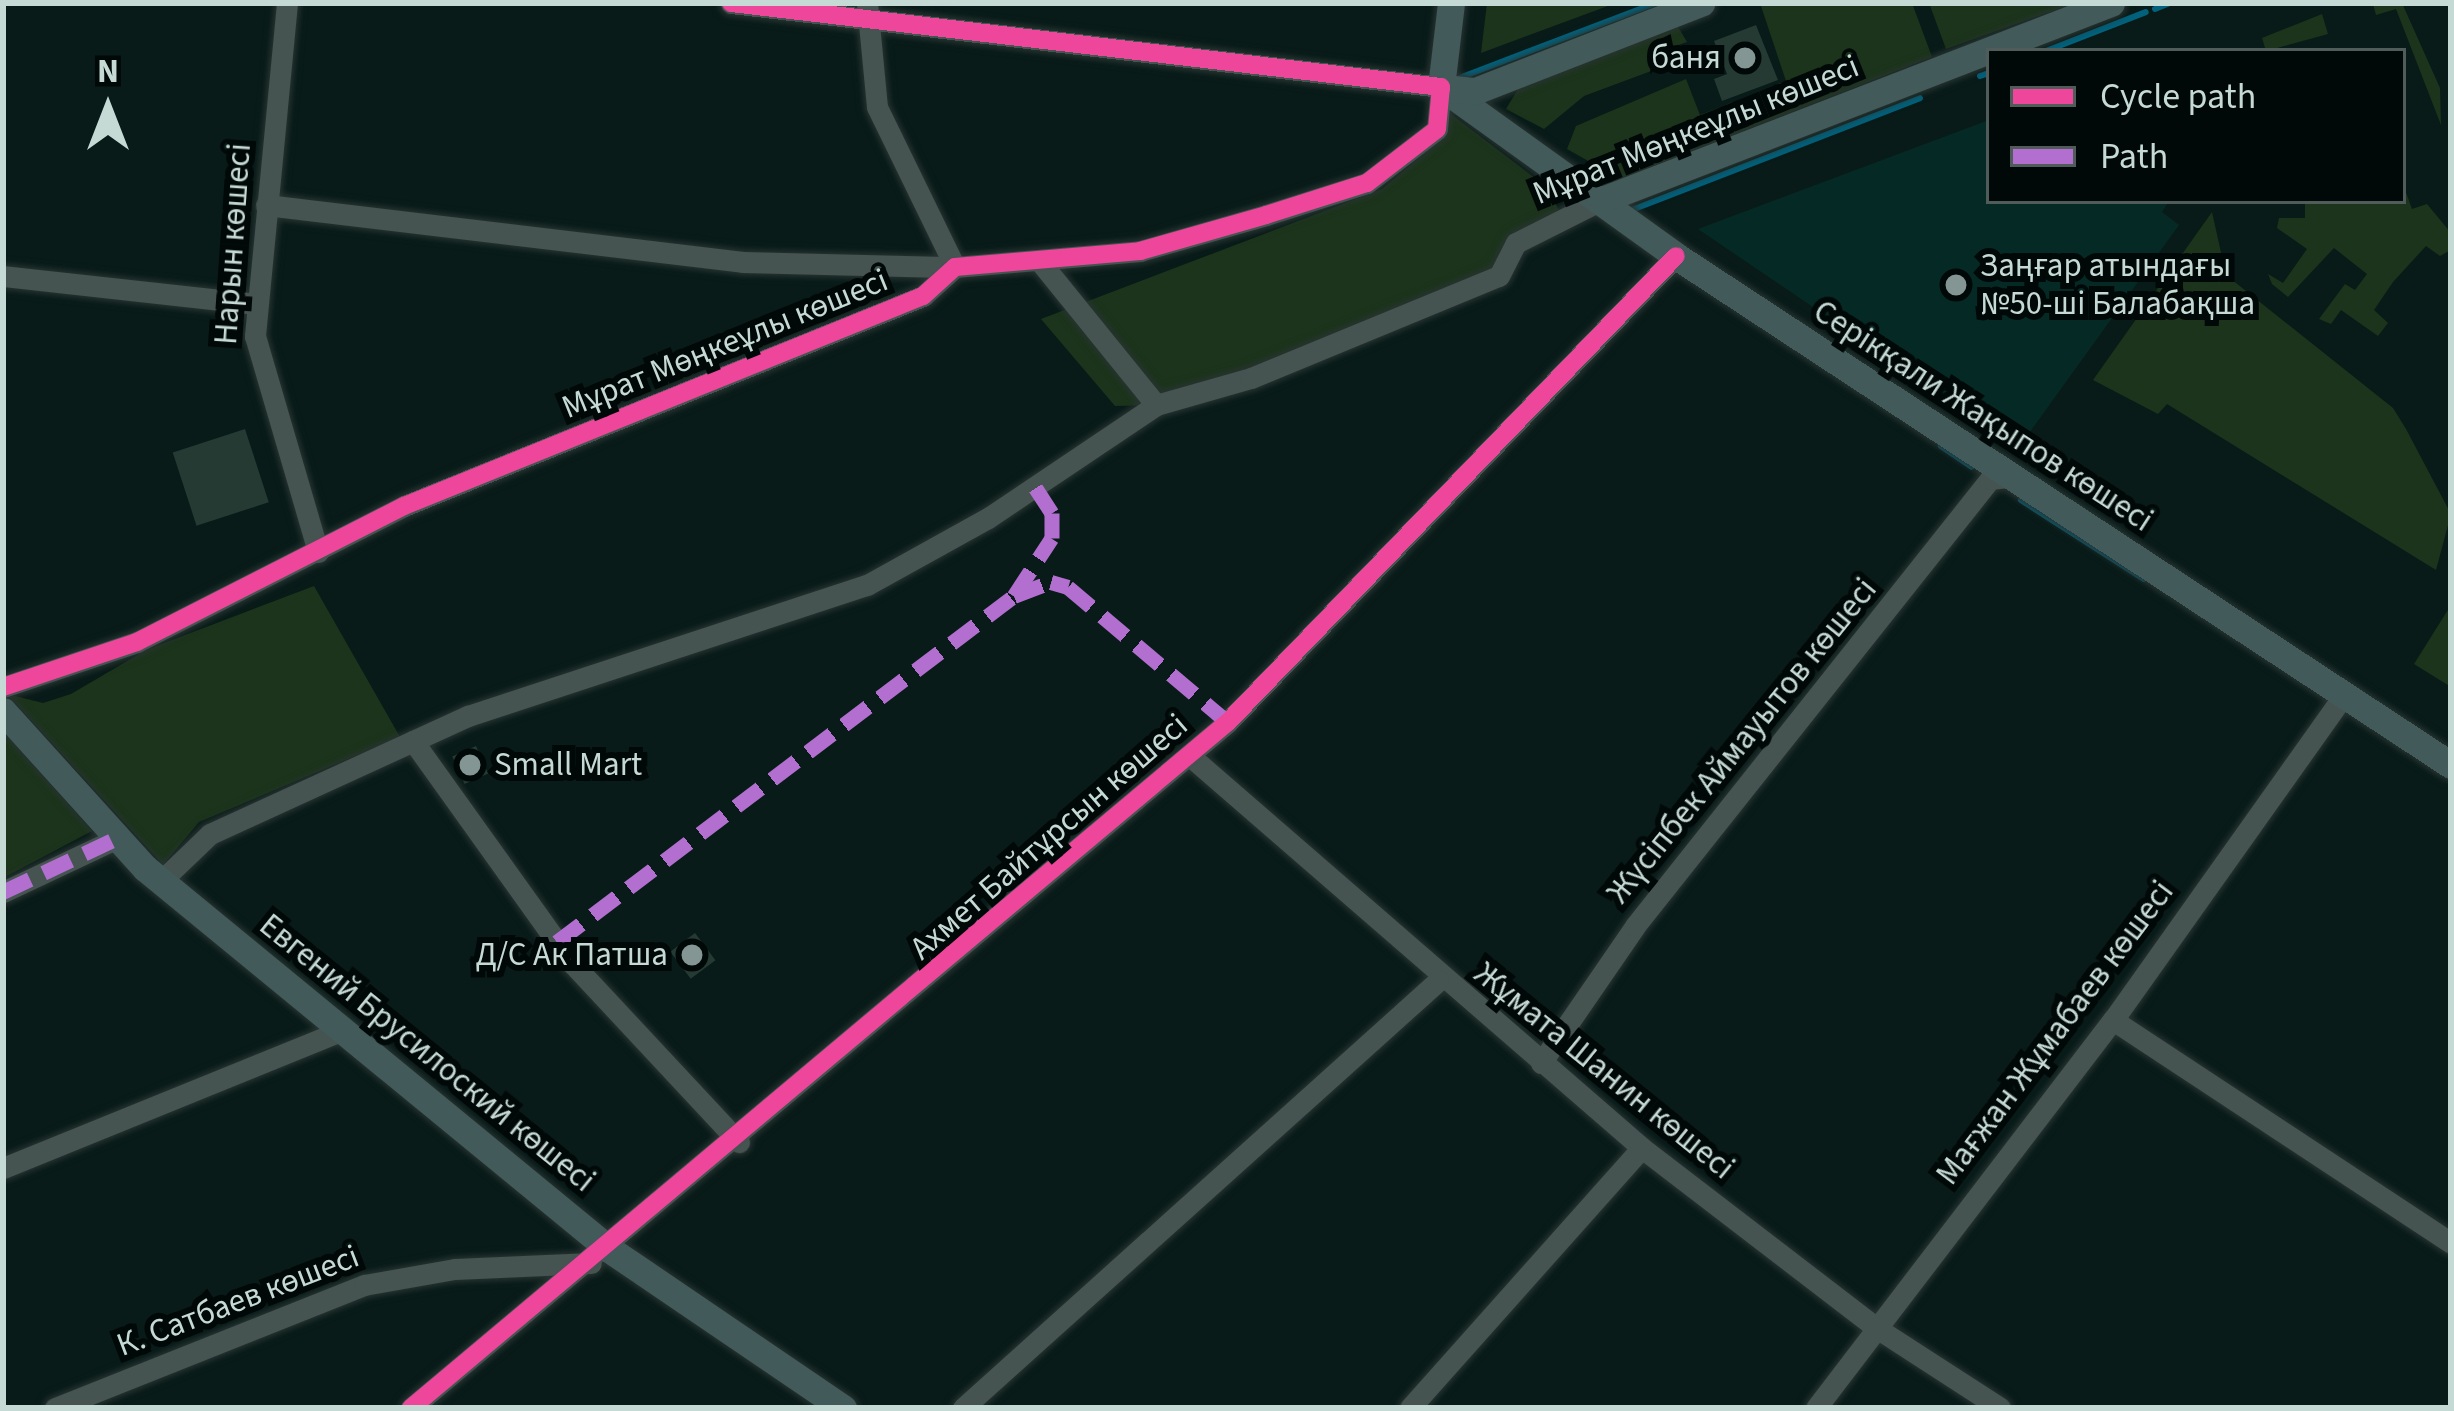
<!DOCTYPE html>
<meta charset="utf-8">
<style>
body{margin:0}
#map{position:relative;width:2454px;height:1411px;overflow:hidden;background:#081b18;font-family:"Source Sans 3",sans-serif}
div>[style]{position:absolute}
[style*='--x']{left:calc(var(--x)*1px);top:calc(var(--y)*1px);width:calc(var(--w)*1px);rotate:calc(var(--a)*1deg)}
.built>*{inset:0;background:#052a26}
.green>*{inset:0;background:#1c341b}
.stream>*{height:6px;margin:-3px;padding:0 3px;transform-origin:3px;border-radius:3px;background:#02627d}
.building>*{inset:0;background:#243a33;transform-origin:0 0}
.roads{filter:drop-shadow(0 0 3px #283432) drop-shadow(0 0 3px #283432)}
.minor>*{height:21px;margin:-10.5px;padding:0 10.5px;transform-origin:10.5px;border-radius:10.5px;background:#455351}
.major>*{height:27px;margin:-13.5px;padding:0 13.5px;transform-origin:13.5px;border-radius:13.5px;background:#425a59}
.quiet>*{height:15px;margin-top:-7.5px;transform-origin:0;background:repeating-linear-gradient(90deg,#b36fd0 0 30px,transparent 0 45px)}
.cycleway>*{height:18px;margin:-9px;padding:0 9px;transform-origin:9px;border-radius:9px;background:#ed469a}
.dots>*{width:33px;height:33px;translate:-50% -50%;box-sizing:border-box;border:6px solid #000907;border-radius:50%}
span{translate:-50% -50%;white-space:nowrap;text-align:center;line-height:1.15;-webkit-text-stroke:12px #000907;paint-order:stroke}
.poi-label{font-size:33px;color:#c5d9d5}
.right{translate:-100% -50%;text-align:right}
.left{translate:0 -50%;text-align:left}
.street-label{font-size:33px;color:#c5d9d5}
.frame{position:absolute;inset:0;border:6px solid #c5d9d5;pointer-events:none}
.legend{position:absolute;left:1986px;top:48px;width:420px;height:156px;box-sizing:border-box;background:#000907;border:3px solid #4f5c59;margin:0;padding:15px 21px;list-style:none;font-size:36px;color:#c5d9d5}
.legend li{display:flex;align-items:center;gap:24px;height:60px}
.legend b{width:60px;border:3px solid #4f5c59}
.north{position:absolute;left:48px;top:48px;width:120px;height:120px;-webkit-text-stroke:9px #000907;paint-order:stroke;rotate:0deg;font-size:33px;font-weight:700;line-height:48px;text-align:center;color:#c5d9d5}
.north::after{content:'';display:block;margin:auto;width:42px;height:54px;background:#c5d9d5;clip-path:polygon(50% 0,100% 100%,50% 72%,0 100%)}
</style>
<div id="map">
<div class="built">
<div style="clip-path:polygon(1989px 120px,1989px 201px,2169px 201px,2162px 212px,2179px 225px,2019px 447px,1698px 229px)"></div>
</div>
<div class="green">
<div style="clip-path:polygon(1487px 3px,1616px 3px,1481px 53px)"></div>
<div style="clip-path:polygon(1760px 3px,1912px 3px,1932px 57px,1620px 179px,1567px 149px,1576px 126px,1686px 79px,1700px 115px,1786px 81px)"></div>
<div style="clip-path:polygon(1929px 3px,2075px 3px,1946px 49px)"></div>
<div style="clip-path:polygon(2402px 3px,2440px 88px,2441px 125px,2396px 9px,2376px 15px,2373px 4px)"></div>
<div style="clip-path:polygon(2322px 14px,2328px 34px,2266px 51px,2262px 38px)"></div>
<div style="clip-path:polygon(1677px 25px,1687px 42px,1673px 47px,1678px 61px,1584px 96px,1544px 129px,1506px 109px,1518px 89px)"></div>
<div style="clip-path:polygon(1447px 111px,1548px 188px,1564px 221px,1516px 243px,1499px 276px,1156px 405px,1115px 406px,1041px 319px,1382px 189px,1445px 136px)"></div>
<div style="clip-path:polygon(2403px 184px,2412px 209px,2427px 204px,2451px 233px,2451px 250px,2440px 256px,2426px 246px,2393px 282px,2374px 310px,2388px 323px,2378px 336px,2341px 310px,2331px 324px,2319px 319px,2345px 284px,2355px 290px,2367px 274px,2334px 248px,2288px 297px,2272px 284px,2268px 274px,2283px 283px,2307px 249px,2277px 228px,2279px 218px,2305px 218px,2305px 201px,2403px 201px)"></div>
<div style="clip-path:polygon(2212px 212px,2226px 275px,2393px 408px,2406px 429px,2451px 514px,2436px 570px,2167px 404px,2158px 414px,2093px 380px)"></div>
<div style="clip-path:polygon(314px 586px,400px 737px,199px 822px,163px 865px,7px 694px,43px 703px,71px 694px,146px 650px)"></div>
<div style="clip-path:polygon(2451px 605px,2451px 687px,2414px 664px)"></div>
<div style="clip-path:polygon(3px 731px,92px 831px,3px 878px)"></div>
</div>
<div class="stream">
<div style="--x:2155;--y:9;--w:16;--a:-22"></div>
<div style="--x:2046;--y:51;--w:107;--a:-21.3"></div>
<div style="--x:1980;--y:76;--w:9;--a:-18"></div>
<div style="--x:1454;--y:80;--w:216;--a:-20.9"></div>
<div style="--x:1629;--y:211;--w:312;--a:-21.2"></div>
<div style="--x:1941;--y:446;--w:37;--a:34"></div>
<div style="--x:2021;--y:500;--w:146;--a:32.7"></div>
</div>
<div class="building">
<div style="clip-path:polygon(1756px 25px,1778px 80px,1722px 101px,1714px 79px,1727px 74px,1714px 41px)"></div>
<div style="left:245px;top:429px;width:77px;height:76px;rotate:72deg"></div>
<div style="left:476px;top:746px;width:30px;height:26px;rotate:66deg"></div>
<div style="left:695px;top:933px;width:34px;height:31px;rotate:53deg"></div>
</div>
<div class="roads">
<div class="minor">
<div style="--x:287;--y:3;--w:335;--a:95.5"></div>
<div style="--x:255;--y:336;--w:225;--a:73.7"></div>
<div style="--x:266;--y:205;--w:480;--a:6.8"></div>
<div style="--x:743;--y:262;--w:212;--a:1.4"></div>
<div style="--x:955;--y:267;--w:178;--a:-116"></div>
<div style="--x:877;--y:107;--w:104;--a:-95.5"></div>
<div style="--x:1042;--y:264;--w:181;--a:51"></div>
<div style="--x:3;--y:276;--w:254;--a:6.3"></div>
<div style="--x:3;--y:687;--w:141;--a:-18.6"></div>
<div style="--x:137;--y:642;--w:300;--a:-27"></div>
<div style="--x:404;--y:506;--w:560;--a:-22.03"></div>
<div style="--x:923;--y:296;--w:43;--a:-42.2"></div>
<div style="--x:955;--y:267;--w:186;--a:-4.9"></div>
<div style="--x:1140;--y:251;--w:131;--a:-15.9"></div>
<div style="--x:1266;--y:215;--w:106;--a:-17.6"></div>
<div style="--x:1367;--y:183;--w:88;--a:-37.6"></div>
<div style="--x:1437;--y:129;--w:42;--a:-84.6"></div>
<div style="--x:1441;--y:87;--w:715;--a:-173.25"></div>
<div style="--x:413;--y:741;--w:273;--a:54.4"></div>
<div style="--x:572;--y:963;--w:245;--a:47"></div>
<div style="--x:1190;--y:756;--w:598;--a:40.93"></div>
<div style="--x:1642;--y:1148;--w:294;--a:37.5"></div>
<div style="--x:1875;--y:1327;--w:149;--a:32.9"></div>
<div style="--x:161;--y:881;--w:68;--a:-43.8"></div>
<div style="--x:210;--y:834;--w:284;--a:-24.6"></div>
<div style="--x:468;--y:716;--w:420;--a:-18.2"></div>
<div style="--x:867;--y:585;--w:138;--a:-29"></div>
<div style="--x:988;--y:518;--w:202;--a:-33.9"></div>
<div style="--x:1156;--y:405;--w:99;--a:-15.9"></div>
<div style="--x:1251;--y:378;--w:268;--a:-22.4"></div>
<div style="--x:1499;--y:276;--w:37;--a:-63"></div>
<div style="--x:1516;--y:243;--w:93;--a:-26.8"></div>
<div style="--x:3;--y:892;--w:126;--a:-25.3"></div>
<div style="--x:2113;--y:1020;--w:405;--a:33.4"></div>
<div style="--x:1541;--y:1063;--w:166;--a:-55.5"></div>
<div style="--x:1635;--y:926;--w:571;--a:-51.54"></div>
<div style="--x:1990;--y:479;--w:18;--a:-6"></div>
<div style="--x:3;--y:1168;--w:367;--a:-22.1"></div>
<div style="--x:55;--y:1408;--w:333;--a:-21.7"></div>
<div style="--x:364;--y:1285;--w:92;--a:-10"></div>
<div style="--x:455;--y:1269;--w:136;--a:-2.5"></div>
<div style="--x:411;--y:1408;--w:1067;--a:-40.02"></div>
<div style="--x:1228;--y:722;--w:646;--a:-46.13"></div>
<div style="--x:963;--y:1408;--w:640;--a:-41.96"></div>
<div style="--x:1410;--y:1408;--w:348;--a:-48.3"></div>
<div style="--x:1816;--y:1408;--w:489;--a:-52.6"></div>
<div style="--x:2113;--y:1020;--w:399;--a:-54.6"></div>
</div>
<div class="major">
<div style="--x:1441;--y:87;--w:289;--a:35.7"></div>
<div style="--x:1676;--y:256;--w:927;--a:33.3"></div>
<div style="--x:1441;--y:87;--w:85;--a:-83.2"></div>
<div style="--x:1445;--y:88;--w:30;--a:6"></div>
<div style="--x:1475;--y:91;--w:243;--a:-21.3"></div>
<div style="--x:1599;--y:201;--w:549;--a:-21.14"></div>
<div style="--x:3;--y:711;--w:212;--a:47.9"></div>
<div style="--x:145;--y:868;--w:600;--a:39.39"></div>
<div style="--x:609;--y:1249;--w:283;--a:34.2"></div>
</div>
</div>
<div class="quiet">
<div style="--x:1014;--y:596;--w:40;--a:-21"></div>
<div style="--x:1051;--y:582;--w:18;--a:16"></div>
<div style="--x:1068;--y:587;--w:209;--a:40.2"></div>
<div style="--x:3;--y:892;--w:126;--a:-25.3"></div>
<div style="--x:557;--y:942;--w:573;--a:-37.13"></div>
<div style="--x:1014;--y:596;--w:69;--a:-56.8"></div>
<div style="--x:1052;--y:538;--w:25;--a:-90"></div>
<div style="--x:1052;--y:513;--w:35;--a:-123"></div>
</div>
<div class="cycleway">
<div style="--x:3;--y:687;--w:141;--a:-18.6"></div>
<div style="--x:137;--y:642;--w:300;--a:-27"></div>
<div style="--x:404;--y:506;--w:560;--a:-22.03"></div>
<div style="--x:923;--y:296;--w:43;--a:-42.2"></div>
<div style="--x:955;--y:267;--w:186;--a:-4.9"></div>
<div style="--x:1140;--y:251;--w:131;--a:-15.9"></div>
<div style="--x:1266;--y:215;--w:106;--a:-17.6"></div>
<div style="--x:1367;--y:183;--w:88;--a:-37.6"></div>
<div style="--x:1437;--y:129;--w:42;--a:-84.6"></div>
<div style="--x:1441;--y:87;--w:715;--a:-173.25"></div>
<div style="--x:411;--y:1408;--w:1067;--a:-40.02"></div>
<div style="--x:1228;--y:722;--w:646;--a:-46.13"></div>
</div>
<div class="dots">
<div style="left:1745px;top:58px;background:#839693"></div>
<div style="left:1956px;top:285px;background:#839693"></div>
<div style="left:470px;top:765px;background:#839693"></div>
<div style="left:692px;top:955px;background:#839693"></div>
</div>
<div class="poi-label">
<span class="right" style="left:1721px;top:58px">баня</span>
<span class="left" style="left:1980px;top:285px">Заңғар атындағы<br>№50-ші Балабақша</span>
<span class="left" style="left:494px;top:765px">Small Mart</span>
<span class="right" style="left:668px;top:955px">Д/С Ак Патша</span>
</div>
<div class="street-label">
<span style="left:1696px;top:130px;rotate:-22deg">Мұрат Мөңкеұлы көшесі</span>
<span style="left:233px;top:244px;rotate:-86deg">Нарын көшесі</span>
<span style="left:725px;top:344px;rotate:-22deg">Мұрат Мөңкеұлы көшесі</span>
<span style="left:1983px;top:416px;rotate:33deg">Серікқали Жақыпов көшесі</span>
<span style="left:1742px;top:741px;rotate:-51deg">Жүсіпбек Аймауытов көшесі</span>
<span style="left:1049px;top:837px;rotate:-41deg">Ахмет Байтұрсын көшесі</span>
<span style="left:2055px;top:1033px;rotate:-53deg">Мағжан Жұмабаев көшесі</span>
<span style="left:427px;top:1053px;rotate:39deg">Евгений Брусилоский көшесі</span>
<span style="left:1604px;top:1071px;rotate:39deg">Жұмата Шанин көшесі</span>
<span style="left:238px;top:1301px;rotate:-21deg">К. Сатбаев көшесі</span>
</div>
<div class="frame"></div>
<ul class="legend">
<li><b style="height:15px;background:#ed469a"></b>Cycle path</li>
<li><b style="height:15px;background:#b36fd0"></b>Path</li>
</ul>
<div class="north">N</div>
</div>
